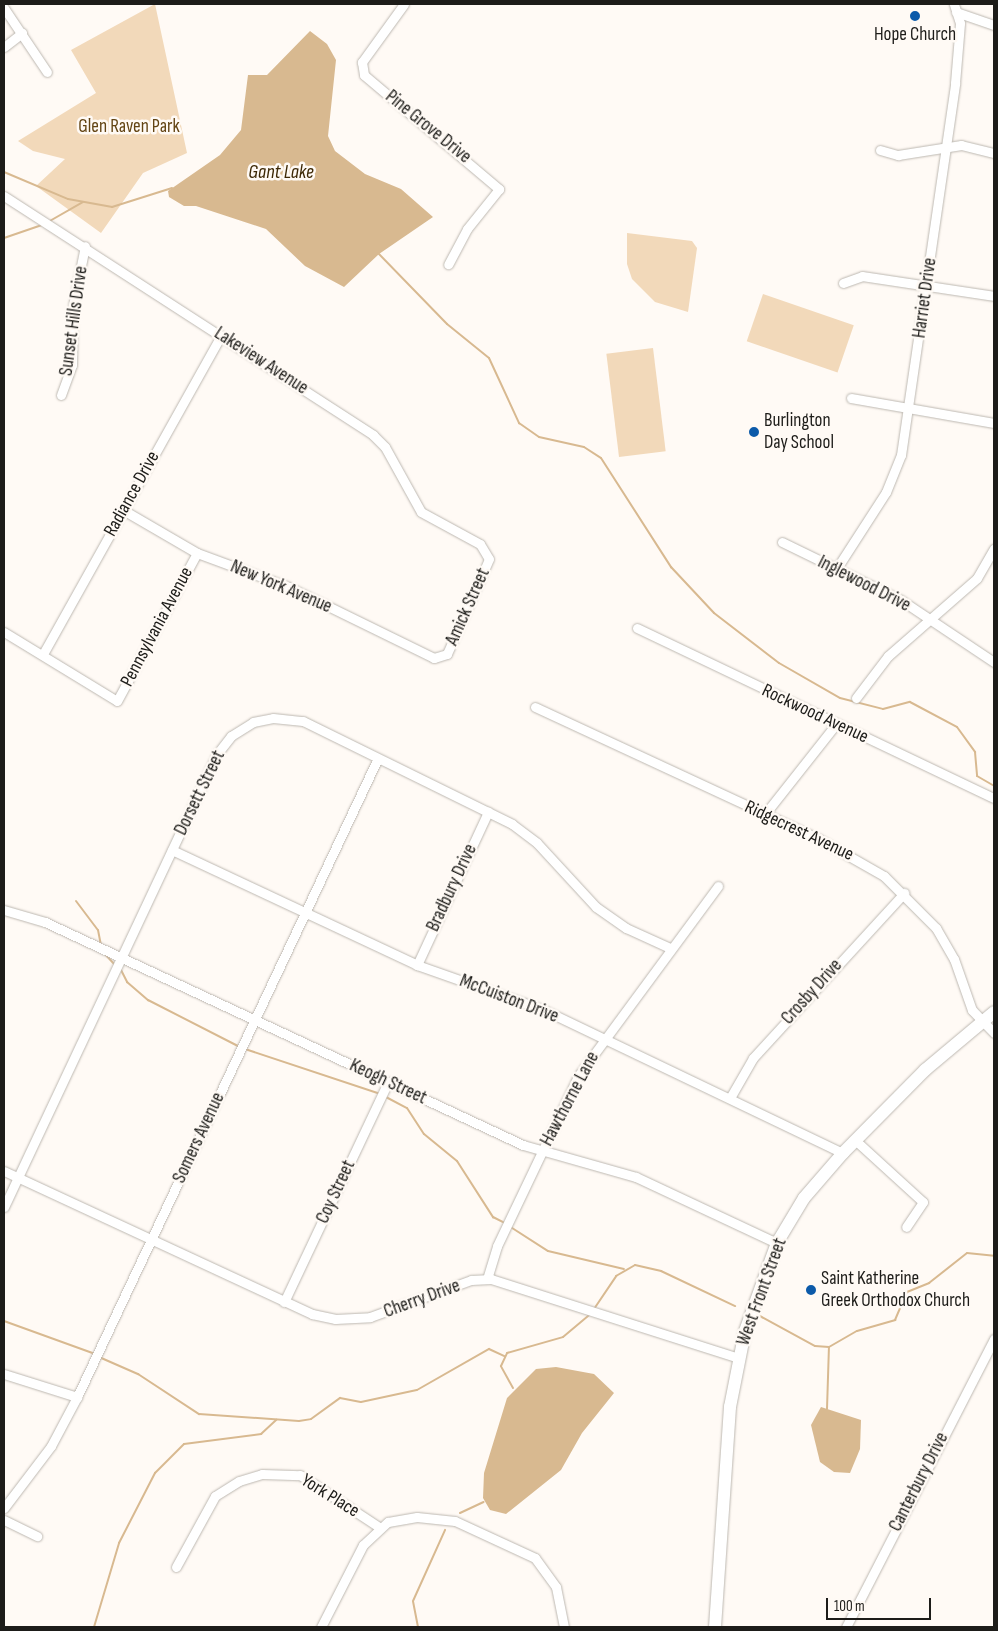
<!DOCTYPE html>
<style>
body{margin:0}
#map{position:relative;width:998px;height:1631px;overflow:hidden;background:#fffaf5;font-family:"Sofia Sans Condensed",sans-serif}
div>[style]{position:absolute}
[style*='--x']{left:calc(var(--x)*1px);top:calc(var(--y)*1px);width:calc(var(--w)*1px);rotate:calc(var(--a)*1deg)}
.green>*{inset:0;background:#f2d9ba;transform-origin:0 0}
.water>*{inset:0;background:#d8b990}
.stream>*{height:2px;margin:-1px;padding:0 1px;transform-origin:1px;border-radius:1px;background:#d8b990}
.roads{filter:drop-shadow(0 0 1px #bdb8b1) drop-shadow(0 0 1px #bdb8b1)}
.street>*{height:9px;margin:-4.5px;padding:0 4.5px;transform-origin:4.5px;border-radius:4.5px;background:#fff}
.secondary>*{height:12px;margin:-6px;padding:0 6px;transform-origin:6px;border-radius:6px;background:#fff}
.dots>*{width:14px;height:14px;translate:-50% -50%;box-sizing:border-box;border:2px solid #fffaf5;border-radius:50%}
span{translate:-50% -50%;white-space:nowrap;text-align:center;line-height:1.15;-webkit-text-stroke:5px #fffaf5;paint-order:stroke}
.poi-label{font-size:19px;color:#1d1c19}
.left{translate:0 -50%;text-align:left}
.park-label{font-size:19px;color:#634413}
.street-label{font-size:19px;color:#1d1c19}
.water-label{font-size:20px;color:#3d2805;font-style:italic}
.frame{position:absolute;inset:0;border:5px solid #1d1c19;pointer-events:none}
.scale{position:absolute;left:826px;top:1598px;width:105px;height:22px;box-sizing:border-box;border:2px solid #1d1c19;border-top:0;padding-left:6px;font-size:15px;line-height:18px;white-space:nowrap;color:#1d1c19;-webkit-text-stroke:4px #fffaf5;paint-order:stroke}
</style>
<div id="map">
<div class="green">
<div style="clip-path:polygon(155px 4px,187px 153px,143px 173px,101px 233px,36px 186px,65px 159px,33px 151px,18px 141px,96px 93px,71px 50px)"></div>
<div style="clip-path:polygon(627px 233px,692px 241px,697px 248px,688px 312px,655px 302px,632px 279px,627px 264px)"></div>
<div style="left:763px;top:294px;width:96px;height:50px;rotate:19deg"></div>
<div style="left:653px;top:348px;width:104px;height:47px;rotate:83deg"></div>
</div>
<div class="water">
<div style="clip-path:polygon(310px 31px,327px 44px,336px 60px,328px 136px,335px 151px,365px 174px,401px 189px,433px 217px,379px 254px,344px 287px,305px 266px,266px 229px,196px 206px,184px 206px,169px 197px,168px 191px,220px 155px,241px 130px,248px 75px,267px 75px)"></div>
<div style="clip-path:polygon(556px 1367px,594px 1374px,614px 1393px,582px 1433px,561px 1470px,506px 1514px,490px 1510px,483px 1498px,484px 1473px,507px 1398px,536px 1369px)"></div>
<div style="clip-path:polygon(821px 1407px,861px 1420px,860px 1449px,850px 1473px,834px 1472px,820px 1462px,811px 1425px)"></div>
</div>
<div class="stream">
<div style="--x:4;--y:172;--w:69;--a:22.9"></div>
<div style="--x:68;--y:199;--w:45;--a:10.3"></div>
<div style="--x:112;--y:207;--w:63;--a:-17.6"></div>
<div style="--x:48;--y:222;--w:40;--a:-29.7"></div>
<div style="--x:4;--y:238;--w:40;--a:-18.9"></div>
<div style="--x:378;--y:253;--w:99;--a:45.8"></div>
<div style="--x:447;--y:324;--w:54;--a:39"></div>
<div style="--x:489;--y:358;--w:72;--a:65.2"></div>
<div style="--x:519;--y:423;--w:24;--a:35"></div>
<div style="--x:539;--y:437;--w:46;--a:12.5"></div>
<div style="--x:584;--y:447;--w:20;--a:33"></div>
<div style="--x:601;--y:458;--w:130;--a:57.3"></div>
<div style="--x:671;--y:567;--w:63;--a:46.9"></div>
<div style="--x:714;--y:613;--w:82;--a:37.6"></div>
<div style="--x:779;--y:663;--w:70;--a:29.8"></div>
<div style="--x:840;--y:698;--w:44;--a:14.3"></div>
<div style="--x:883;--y:709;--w:28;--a:-15"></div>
<div style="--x:910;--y:702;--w:53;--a:28"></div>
<div style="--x:957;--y:727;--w:31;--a:54"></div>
<div style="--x:975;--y:752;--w:24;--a:85"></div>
<div style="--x:977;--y:776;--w:20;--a:30"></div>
<div style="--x:76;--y:901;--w:36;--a:53"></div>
<div style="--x:98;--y:930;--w:15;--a:79"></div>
<div style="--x:103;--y:952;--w:16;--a:47"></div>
<div style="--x:120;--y:968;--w:16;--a:63"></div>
<div style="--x:127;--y:982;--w:28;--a:41"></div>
<div style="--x:148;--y:1000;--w:101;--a:27.1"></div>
<div style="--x:245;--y:1049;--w:142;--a:18.4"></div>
<div style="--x:384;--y:1096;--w:26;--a:28"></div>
<div style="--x:407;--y:1108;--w:31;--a:57"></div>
<div style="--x:424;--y:1134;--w:43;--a:39.3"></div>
<div style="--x:457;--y:1161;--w:67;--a:57.3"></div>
<div style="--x:493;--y:1217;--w:13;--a:27"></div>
<div style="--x:509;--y:1226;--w:46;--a:32.7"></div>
<div style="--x:548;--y:1251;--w:78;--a:13.3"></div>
<div style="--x:594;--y:1309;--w:40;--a:-56"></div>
<div style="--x:616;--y:1276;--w:22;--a:-30"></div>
<div style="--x:635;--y:1265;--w:27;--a:13"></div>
<div style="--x:661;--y:1271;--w:82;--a:25.3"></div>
<div style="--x:758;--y:1315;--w:65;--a:28.5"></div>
<div style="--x:815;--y:1346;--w:14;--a:4"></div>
<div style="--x:829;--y:1347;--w:32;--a:-30"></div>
<div style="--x:857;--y:1331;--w:40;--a:-16"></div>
<div style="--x:895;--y:1320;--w:30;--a:-67"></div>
<div style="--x:907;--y:1292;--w:24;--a:-22"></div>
<div style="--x:929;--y:1283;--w:48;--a:-38.3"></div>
<div style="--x:967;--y:1253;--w:27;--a:6"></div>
<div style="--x:4;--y:1321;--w:97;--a:19.9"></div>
<div style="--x:99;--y:1357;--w:43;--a:23.6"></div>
<div style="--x:138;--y:1374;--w:73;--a:33.3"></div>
<div style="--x:199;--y:1414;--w:100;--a:4"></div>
<div style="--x:299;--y:1421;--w:12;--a:-9"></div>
<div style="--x:311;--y:1419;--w:36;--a:-36"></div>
<div style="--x:340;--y:1398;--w:21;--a:11"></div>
<div style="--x:361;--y:1402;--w:57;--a:-12.1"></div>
<div style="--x:417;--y:1390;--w:83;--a:-29.7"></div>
<div style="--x:489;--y:1349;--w:17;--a:25"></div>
<div style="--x:513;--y:1388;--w:25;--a:-119"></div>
<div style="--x:501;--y:1366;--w:14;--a:-65"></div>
<div style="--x:507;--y:1353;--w:58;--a:-15.9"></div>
<div style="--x:563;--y:1337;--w:35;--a:-40"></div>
<div style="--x:827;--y:1409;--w:62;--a:-88.2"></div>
<div style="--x:460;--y:1513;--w:26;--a:-25"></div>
<div style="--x:94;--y:1627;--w:88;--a:-73.4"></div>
<div style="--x:119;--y:1543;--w:79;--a:-62.8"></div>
<div style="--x:155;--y:1473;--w:41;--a:-45"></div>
<div style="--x:184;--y:1444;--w:78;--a:-7.4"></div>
<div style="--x:261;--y:1434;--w:21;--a:-43"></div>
<div style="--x:418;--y:1627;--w:26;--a:-101"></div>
<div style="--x:413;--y:1601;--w:78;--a:-65.7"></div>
</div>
<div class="roads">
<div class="street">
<div style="--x:404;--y:4;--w:72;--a:125.9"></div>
<div style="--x:362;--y:62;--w:13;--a:81"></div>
<div style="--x:364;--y:75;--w:177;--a:40.2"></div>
<div style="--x:499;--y:189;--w:51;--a:128.7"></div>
<div style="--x:467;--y:229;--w:40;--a:118"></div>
<div style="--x:4;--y:8;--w:77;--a:56.1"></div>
<div style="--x:956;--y:12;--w:40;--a:18.9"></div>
<div style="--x:4;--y:47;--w:23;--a:-38"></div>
<div style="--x:880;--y:150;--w:19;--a:16"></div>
<div style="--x:898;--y:155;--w:64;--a:-9"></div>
<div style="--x:961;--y:145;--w:34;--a:14"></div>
<div style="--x:4;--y:196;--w:440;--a:32.9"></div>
<div style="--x:373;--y:435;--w:17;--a:45"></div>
<div style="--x:385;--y:447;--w:74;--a:61"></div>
<div style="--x:421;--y:512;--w:67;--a:28.5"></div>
<div style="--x:480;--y:544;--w:17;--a:59"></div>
<div style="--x:489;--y:559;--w:104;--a:113.9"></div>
<div style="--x:447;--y:654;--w:14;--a:163"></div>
<div style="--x:434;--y:658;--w:161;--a:-153.9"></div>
<div style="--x:289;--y:587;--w:98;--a:-159.7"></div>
<div style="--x:197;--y:553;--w:86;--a:-149.8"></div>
<div style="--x:843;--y:283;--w:20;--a:-20"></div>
<div style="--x:862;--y:276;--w:134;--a:8.6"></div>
<div style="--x:61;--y:395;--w:32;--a:-70"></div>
<div style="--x:72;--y:365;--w:59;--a:-89"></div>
<div style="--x:73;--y:306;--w:61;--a:-78.7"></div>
<div style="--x:851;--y:398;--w:145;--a:9.9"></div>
<div style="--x:782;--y:542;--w:132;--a:26"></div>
<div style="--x:901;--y:600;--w:112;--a:33.7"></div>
<div style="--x:837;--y:568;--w:90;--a:-57.2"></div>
<div style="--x:886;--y:492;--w:40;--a:-68"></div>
<div style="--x:901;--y:455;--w:376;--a:-81.7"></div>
<div style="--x:955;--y:83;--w:60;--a:-85.2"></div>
<div style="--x:960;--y:23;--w:20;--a:-108"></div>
<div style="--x:637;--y:628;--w:395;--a:25.5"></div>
<div style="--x:4;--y:632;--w:132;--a:31.4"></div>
<div style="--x:117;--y:701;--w:168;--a:-61.6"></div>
<div style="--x:43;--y:654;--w:365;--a:-60.8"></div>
<div style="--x:856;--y:698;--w:53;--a:-52.7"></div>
<div style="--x:888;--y:656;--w:118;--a:-41.2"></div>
<div style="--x:977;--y:578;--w:34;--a:-60"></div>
<div style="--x:535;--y:707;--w:313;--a:24.9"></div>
<div style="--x:819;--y:839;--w:75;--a:29.6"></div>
<div style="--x:884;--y:876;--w:74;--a:45"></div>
<div style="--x:936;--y:928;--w:36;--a:60"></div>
<div style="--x:954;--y:959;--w:54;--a:70.6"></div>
<div style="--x:972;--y:1010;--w:32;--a:46"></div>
<div style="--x:765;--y:814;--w:115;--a:-51.7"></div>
<div style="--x:172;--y:850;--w:271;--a:25.1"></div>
<div style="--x:417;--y:965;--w:133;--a:19.4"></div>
<div style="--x:542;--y:1009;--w:334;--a:25.6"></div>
<div style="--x:4;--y:910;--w:43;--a:16.3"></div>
<div style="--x:45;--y:922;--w:527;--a:25.01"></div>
<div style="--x:523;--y:1145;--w:117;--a:15.8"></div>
<div style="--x:636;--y:1177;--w:156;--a:25.1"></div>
<div style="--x:417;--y:965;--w:169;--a:-65.1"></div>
<div style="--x:730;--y:1098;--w:46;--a:-60.1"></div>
<div style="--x:753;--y:1058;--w:224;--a:-47.5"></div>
<div style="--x:855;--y:1140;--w:92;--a:42.4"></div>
<div style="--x:923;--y:1202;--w:30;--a:124"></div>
<div style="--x:4;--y:1171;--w:340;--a:24.9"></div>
<div style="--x:312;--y:1314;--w:24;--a:12"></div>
<div style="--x:335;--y:1319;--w:35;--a:-3"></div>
<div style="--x:370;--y:1317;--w:108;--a:-20.1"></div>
<div style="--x:471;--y:1280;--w:20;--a:-3"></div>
<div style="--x:491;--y:1279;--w:260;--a:17.7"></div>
<div style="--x:4;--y:1207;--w:501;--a:-64.82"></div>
<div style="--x:217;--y:754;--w:23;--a:-52"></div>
<div style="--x:231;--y:736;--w:26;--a:-32"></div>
<div style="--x:253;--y:722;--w:20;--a:-11"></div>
<div style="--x:273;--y:718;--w:30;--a:6"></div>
<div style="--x:303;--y:721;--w:233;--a:26.2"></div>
<div style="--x:512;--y:824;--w:31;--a:37"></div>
<div style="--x:537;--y:843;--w:87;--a:47.3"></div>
<div style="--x:596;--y:907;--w:37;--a:35"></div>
<div style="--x:626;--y:928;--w:48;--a:24.4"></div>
<div style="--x:487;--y:1279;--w:34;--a:-73"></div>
<div style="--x:497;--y:1246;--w:188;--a:-64.5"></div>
<div style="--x:578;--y:1076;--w:236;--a:-53.6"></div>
<div style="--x:284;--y:1302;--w:243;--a:-64.7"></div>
<div style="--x:4;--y:1374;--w:77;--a:17.5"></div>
<div style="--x:4;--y:1508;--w:78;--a:-52.8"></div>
<div style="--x:51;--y:1446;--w:55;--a:-62"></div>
<div style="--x:77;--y:1397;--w:706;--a:-64.78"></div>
<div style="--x:4;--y:1520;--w:37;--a:26"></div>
<div style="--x:176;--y:1567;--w:81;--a:-61.2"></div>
<div style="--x:215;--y:1496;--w:28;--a:-32"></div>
<div style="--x:239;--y:1481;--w:24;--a:-17"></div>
<div style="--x:262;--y:1474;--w:38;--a:2"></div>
<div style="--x:300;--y:1475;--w:95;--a:33.4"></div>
<div style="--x:321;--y:1627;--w:92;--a:-62.9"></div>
<div style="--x:363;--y:1545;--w:34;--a:-43"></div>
<div style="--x:388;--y:1522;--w:29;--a:-10"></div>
<div style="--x:417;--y:1517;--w:38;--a:6"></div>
<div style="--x:455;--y:1521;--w:88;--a:24.8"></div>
<div style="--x:535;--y:1558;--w:36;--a:54"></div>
<div style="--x:556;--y:1587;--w:41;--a:78.7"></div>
<div style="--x:846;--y:1627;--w:324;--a:-62.8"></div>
</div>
<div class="secondary">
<div style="--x:715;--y:1627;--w:221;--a:-86.1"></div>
<div style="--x:730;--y:1407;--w:77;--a:-78.8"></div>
<div style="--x:745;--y:1331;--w:94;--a:-70"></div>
<div style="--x:777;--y:1243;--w:52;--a:-59"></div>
<div style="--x:804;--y:1198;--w:60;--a:-49.1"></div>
<div style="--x:843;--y:1153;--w:117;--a:-45.3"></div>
<div style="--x:925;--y:1070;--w:90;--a:-40"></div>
</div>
</div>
<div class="dots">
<div style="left:915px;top:16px;background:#0c5aa9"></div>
<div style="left:754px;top:432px;background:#0c5aa9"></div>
<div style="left:811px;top:1290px;background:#0c5aa9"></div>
</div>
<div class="poi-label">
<span style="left:915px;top:35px">Hope Church</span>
<span class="left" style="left:764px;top:432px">Burlington<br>Day School</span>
<span class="left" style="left:821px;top:1290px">Saint Katherine<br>Greek Orthodox Church</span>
</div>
<div class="park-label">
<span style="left:129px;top:127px">Glen Raven Park</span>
</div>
<div class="street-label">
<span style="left:428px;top:127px;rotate:39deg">Pine Grove Drive</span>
<span style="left:925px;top:298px;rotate:-82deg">Harriet Drive</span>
<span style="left:74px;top:321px;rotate:-82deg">Sunset Hills Drive</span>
<span style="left:261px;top:361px;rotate:33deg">Lakeview Avenue</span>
<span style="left:132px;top:494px;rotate:-61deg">Radiance Drive</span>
<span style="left:864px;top:584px;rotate:27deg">Inglewood Drive</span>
<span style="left:281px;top:587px;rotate:23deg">New York Avenue</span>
<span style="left:468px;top:607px;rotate:-66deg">Amick Street</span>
<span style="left:157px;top:627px;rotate:-62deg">Pennsylvania Avenue</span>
<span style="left:815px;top:714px;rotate:25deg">Rockwood Avenue</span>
<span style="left:200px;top:793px;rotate:-64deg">Dorsett Street</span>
<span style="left:799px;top:831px;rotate:25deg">Ridgecrest Avenue</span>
<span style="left:452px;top:888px;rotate:-65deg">Bradbury Drive</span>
<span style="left:812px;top:992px;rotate:-48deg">Crosby Drive</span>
<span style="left:509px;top:999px;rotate:21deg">McCuiston Drive</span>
<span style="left:388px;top:1082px;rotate:25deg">Keogh Street</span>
<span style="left:570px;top:1099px;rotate:-62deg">Hawthorne Lane</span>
<span style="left:199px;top:1138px;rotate:-65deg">Somers Avenue</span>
<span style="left:336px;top:1192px;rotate:-65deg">Coy Street</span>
<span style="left:762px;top:1292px;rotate:-70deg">West Front Street</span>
<span style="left:422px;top:1299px;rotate:-20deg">Cherry Drive</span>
<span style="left:919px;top:1482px;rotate:-63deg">Canterbury Drive</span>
<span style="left:330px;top:1496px;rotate:32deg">York Place</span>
</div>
<div class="water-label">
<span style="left:281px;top:172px">Gant Lake</span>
</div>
<div class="frame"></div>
<div class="scale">100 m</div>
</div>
